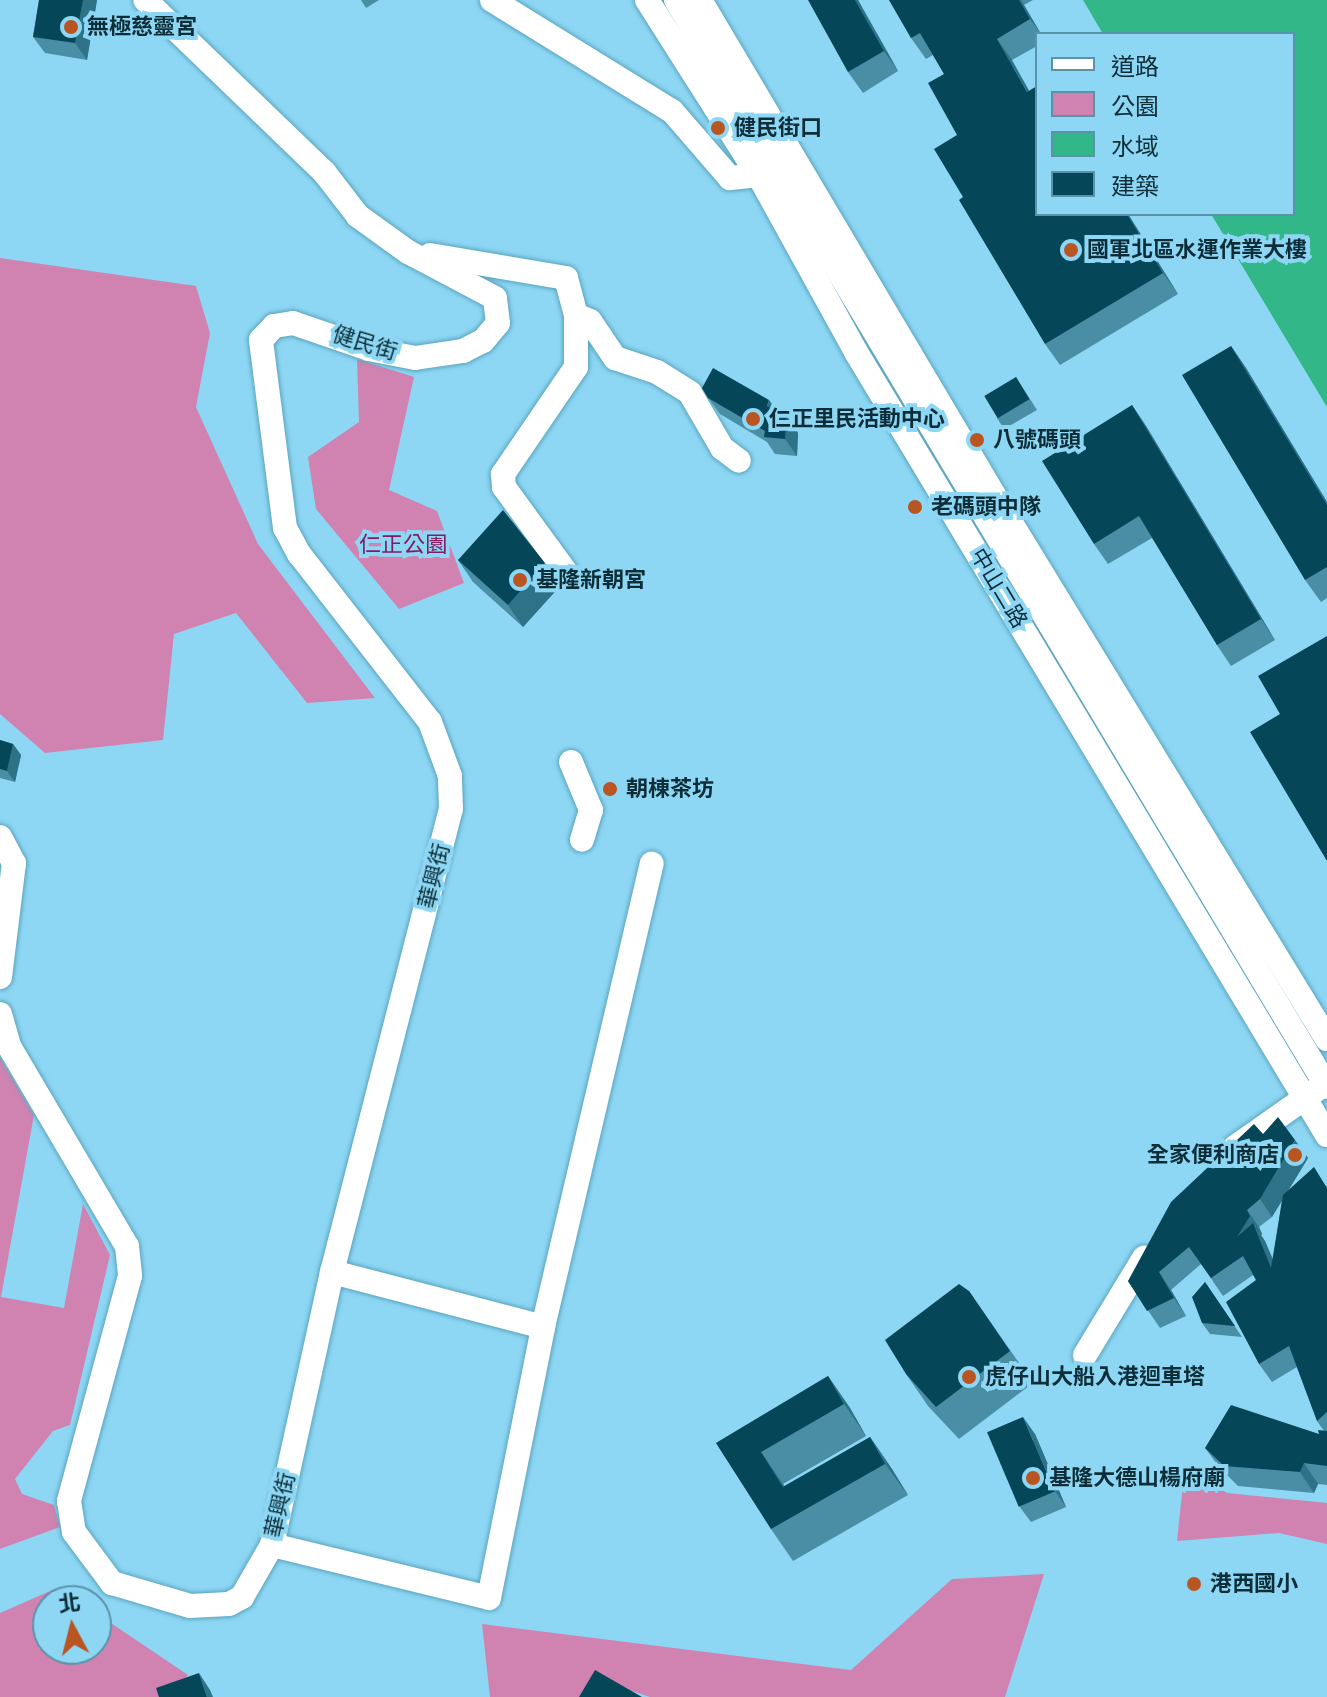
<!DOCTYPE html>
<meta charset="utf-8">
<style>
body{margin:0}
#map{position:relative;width:1327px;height:1697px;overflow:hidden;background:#8dd7f4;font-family:"PT Sans Narrow","Noto Sans TC",sans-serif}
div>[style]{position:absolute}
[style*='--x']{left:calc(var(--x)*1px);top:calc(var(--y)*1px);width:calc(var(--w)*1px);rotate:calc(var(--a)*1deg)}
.green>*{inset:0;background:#d083b0}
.water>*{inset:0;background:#31b788}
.roads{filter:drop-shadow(0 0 2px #5ba4bf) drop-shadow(0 0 2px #5ba4bf)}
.minor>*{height:24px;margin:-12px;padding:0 12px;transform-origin:12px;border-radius:12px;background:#fff}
.wall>*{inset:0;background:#4a8ea6}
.shaded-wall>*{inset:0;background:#2e7288}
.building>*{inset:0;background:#064659;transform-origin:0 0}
.dots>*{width:22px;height:22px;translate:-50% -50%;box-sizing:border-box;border:4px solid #8dd7f4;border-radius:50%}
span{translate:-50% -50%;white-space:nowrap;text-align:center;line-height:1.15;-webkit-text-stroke:8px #8dd7f4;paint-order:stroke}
.poi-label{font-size:22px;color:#0d2d38;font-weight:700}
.left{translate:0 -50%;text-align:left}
.right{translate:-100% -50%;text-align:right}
.street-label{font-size:22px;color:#0d2d38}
.park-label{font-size:22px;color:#841b62}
.legend{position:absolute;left:1035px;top:32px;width:260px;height:184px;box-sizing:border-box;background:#8dd7f4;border:2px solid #5a93a9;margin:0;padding:10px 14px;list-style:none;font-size:24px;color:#0d2d38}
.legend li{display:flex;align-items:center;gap:16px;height:40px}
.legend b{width:40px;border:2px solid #5a93a9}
.north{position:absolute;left:32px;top:1585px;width:80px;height:80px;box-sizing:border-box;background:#8dd7f4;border:2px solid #5a93a9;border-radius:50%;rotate:353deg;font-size:22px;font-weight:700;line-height:32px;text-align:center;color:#0d2d38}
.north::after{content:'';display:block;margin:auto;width:28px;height:36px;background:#b95521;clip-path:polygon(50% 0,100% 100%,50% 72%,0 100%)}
</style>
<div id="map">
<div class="green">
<div style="clip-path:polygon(0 258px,196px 286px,210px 333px,196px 407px,258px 544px,375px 698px,307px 703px,236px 613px,174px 634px,163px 740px,45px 753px,0 714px)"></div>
<div style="clip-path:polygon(357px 359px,414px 377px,389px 490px,437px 511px,464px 583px,399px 609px,316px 509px,308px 457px,359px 422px)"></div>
<div style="clip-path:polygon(0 1057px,34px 1115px,1px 1297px,64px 1308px,83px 1204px,110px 1255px,70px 1425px,53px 1431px,15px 1479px,22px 1494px,54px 1505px,60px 1527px,0 1549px)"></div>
<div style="clip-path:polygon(1209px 1483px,1227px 1493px,1327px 1503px,1327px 1544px,1279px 1533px,1177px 1541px,1183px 1484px)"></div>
<div style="clip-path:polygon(1044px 1574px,1005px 1697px,650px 1697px,595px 1679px,584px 1697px,490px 1697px,482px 1624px,851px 1670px,952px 1579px)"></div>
<div style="clip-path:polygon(57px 1588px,77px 1601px,48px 1601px,48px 1649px,96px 1649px,96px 1613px,188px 1675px,170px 1697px,0 1697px,0 1613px)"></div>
</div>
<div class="water">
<div style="clip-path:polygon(1083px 0,1327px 0,1327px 407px,1211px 214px,1293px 214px,1293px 34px,1103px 34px)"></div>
</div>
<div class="roads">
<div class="minor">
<div style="--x:492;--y:0;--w:211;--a:31.7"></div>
<div style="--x:672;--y:111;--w:89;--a:49.1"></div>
<div style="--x:730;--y:178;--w:40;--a:-5.7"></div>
<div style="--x:647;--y:0;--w:211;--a:57.6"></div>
<div style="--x:760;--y:178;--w:199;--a:61.1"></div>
<div style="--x:856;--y:352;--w:914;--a:58.97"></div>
<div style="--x:676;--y:0;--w:1267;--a:59.08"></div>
<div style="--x:700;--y:0;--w:576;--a:59.29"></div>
<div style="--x:994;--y:495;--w:638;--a:58.53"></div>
<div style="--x:430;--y:255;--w:138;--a:9.6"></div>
<div style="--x:566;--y:278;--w:38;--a:75"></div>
<div style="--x:576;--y:315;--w:52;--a:90"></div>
<div style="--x:576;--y:367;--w:130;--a:124.3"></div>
<div style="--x:503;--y:474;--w:13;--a:86"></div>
<div style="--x:504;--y:487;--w:104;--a:54"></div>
<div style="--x:576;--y:315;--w:15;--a:23"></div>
<div style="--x:590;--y:321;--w:45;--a:56"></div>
<div style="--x:615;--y:358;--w:44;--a:18.4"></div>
<div style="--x:657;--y:372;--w:39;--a:32"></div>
<div style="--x:690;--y:393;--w:64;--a:59.8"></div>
<div style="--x:722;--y:448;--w:21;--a:37"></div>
<div style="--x:571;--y:762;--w:52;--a:67.4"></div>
<div style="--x:591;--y:810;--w:31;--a:107"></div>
<div style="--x:0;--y:837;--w:30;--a:62"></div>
<div style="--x:14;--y:863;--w:115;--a:97"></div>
<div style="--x:0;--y:1014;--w:33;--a:74"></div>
<div style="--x:9;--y:1046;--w:232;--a:59.5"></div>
<div style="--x:127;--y:1246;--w:30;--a:84"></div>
<div style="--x:130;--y:1276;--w:233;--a:105.2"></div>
<div style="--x:69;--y:1501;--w:31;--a:81"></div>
<div style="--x:74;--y:1532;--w:64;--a:53.3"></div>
<div style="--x:112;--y:1583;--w:81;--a:16.4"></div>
<div style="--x:190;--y:1606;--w:39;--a:-3"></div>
<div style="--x:229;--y:1604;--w:15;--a:-28"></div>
<div style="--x:242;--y:1597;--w:60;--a:-60"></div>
<div style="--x:272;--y:1545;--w:280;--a:-77.6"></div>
<div style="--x:332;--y:1272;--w:478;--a:-75.6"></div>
<div style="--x:451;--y:809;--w:33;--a:-92"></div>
<div style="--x:450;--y:776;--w:58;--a:-110.3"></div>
<div style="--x:430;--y:722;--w:213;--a:-127.9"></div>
<div style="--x:299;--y:554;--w:30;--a:-118"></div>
<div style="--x:285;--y:528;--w:190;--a:-97.3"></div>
<div style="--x:261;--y:340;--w:19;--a:-47"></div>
<div style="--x:274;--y:326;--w:19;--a:-9"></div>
<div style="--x:293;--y:323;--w:80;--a:18.9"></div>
<div style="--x:369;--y:349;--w:47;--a:11.1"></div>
<div style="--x:415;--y:358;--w:49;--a:-8.3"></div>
<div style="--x:463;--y:351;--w:22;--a:-27"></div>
<div style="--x:483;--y:341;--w:23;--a:-50"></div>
<div style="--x:498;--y:323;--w:25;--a:-97"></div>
<div style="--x:495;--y:298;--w:98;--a:-152.1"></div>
<div style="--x:408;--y:252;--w:62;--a:-144.2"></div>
<div style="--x:358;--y:216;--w:56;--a:-127.7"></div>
<div style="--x:324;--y:172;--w:248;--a:-136.1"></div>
<div style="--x:1235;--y:1147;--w:99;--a:-35.1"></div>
<div style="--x:332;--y:1272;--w:218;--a:14.6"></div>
<div style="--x:543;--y:1327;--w:476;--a:-76.8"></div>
<div style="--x:1085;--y:1355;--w:114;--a:-58.7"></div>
<div style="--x:272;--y:1545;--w:223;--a:13.7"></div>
<div style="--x:489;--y:1598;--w:276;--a:-78.7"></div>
</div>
</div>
<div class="wall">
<div style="clip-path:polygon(39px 0,97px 0,87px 60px,45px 53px,33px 37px)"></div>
<div style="clip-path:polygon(361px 0,379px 0,366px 8px)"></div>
<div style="clip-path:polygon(809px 0,858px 0,898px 71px,863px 93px,848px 72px)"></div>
<div style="clip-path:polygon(889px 0,1033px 0,1024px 5px,1041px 34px,1037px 34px,1037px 46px,1012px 60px,1037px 214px,1128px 214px,1178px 294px,1060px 365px,1045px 344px,963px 197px,957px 135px,944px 74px,933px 55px,926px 59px,911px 38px)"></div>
<div style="clip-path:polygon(1231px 346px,1246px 368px,1327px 502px,1327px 598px,1321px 602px,1305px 580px)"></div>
<div style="clip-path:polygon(1016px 377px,1037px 410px,1004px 429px,997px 418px)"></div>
<div style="clip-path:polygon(708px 398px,778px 412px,798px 433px,797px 456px,775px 454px,767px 442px,720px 414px)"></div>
<div style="clip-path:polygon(1132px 405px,1146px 426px,1275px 640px,1231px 666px,1217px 645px,1152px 538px,1108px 564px,1094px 544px)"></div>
<div style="clip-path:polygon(458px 560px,561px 585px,523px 627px,473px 582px)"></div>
<div style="clip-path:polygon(0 740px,13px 744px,21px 755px,15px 782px,0 778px)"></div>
<div style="clip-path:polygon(evenodd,1263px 1134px,1308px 1158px,1288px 1191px,1327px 1186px,1327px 1485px,1318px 1484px,1314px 1493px,1238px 1486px,1220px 1468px,1205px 1448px,1319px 1434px,1324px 1431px,1317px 1421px,1297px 1367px,1272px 1382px,1259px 1364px,1256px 1280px,1253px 1275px,1223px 1296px,1201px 1264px,1171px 1290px,1186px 1316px,1160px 1328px,1128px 1281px,1263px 1134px,1282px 1200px,1273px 1259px,1265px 1241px,1261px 1235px,1262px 1234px,1259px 1227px,1272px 1217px,1282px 1200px)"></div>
<div style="clip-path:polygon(1205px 1282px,1242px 1337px,1210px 1334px,1202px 1323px)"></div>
<div style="clip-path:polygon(969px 1291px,1033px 1383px,959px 1439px,928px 1406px,906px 1374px)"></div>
<div style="clip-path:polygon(828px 1376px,850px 1408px,866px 1436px,783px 1484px,784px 1486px,870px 1437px,892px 1469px,908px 1495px,793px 1561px,771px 1529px,716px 1443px)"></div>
<div style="clip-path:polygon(1035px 1434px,1066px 1507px,1031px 1522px,1019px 1506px)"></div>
</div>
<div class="shaded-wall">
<div style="clip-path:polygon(83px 0,97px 0,87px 60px,75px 43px)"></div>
<div style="clip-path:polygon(855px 0,858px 0,898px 71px,884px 51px)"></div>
<div style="clip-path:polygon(1019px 0,1021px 0,1041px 34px,1030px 19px)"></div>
<div style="clip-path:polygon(997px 39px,1012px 60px,1037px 105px,1027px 92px)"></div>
<div style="clip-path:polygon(1127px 214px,1128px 214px,1178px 294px,1163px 273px)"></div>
<div style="clip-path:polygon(1231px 346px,1246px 368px,1327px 502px,1327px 505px)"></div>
<div style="clip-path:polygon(769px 400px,781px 416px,767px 406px)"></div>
<div style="clip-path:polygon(1132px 405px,1146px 426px,1275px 640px,1261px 619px)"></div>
<div style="clip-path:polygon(787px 416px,798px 433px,797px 456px,785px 439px)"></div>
<div style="clip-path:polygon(545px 563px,561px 585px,523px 627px,508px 605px)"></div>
<div style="clip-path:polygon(13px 744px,21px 755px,15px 782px,7px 771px)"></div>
<div style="clip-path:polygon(1295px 1140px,1308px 1158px,1272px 1217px,1260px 1199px)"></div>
<div style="clip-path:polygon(1247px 1210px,1259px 1227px,1262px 1234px,1261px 1235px,1265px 1241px,1283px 1285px,1237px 1237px)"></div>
<div style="clip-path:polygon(1159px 1272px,1171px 1290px,1186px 1316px,1174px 1298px)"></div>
<div style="clip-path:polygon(828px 1376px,850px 1408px,866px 1436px,844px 1404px)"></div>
<div style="clip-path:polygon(1023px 1417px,1035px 1434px,1066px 1507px,1055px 1491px)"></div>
<div style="clip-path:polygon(870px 1437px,892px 1469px,908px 1495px,885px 1464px)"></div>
<div style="clip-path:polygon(761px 1452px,783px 1484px,801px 1512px,783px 1487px)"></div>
<div style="clip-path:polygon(1304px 1463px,1318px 1484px,1314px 1493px,1300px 1472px)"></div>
<div style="clip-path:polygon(199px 1673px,210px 1690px,213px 1697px,207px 1697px)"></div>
</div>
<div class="building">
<div style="clip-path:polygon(39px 0,83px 0,75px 43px,33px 37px)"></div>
<div style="clip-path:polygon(808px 0,855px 0,884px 51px,848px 72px)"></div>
<div style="clip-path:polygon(889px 0,1019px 0,1030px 19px,997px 39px,1027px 92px,1037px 86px,1037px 214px,1127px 214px,1163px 273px,1045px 344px,959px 200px,963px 197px,934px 149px,957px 135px,928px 83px,944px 74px,920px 33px,911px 38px)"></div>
<div style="clip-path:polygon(1231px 346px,1327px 505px,1327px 567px,1305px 580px,1182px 375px)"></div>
<div style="clip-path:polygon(713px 368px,769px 400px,767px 406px,787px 416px,785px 439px,764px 437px,765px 431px,708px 398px,702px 388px)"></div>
<div style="left:1016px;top:377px;width:26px;height:37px;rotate:59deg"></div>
<div style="clip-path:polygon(1132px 405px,1261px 619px,1217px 645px,1139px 516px,1094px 544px,1042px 461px)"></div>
<div style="clip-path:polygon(503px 510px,545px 563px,508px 605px,458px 560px)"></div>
<div style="clip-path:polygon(1327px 636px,1327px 861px,1250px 732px,1280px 714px,1258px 676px)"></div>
<div style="clip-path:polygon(0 740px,13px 744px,7px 771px,0 769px)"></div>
<div style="clip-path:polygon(1278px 1117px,1295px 1140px,1260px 1199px,1247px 1210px,1250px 1216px,1237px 1237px,1253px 1223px,1271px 1268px,1283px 1195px,1314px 1167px,1327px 1188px,1327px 1412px,1317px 1421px,1289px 1346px,1259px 1364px,1226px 1302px,1256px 1280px,1243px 1256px,1211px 1278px,1189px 1247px,1159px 1272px,1174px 1298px,1147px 1311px,1128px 1281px,1171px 1202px,1254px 1124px,1263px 1134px)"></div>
<div style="clip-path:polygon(1205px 1282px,1235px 1326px,1202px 1323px,1192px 1297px)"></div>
<div style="clip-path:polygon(959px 1284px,969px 1291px,1010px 1351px,936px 1407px,906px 1374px,885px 1340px)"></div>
<div style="clip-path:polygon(828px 1376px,844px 1404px,761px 1452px,783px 1487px,870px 1437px,885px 1464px,771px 1529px,716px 1443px)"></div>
<div style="clip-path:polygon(1231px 1405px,1319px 1434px,1318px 1430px,1327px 1431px,1327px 1466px,1304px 1463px,1300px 1472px,1224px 1466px,1205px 1448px)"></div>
<div style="left:1023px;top:1417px;width:81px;height:39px;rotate:67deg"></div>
<div style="clip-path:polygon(595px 1670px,642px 1697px,579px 1697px)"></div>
<div style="clip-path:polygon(199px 1673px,207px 1697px,159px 1697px,156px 1688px)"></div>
</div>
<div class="dots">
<div style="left:71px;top:27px;background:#b95521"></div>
<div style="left:718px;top:128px;background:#b95521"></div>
<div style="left:1071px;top:250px;background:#b95521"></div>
<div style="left:753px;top:419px;background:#b95521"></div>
<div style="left:977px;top:440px;background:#b95521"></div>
<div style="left:915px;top:507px;background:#b95521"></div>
<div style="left:520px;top:580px;background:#b95521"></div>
<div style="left:610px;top:789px;background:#b95521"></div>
<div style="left:1295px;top:1155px;background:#b95521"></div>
<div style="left:969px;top:1377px;background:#b95521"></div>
<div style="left:1033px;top:1478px;background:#b95521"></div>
<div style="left:1194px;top:1584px;background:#b95521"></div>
</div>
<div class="poi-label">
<span class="left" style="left:87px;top:27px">無極慈靈宮</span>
<span class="left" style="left:734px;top:128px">健民街口</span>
<span class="left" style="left:1087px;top:250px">國軍北區水運作業大樓</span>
<span class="left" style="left:769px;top:419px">仁正里民活動中心</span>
<span class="left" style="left:993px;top:440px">八號碼頭</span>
<span class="left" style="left:931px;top:507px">老碼頭中隊</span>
<span class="left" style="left:536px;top:580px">基隆新朝宮</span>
<span class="left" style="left:626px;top:789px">朝棟茶坊</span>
<span class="right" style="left:1279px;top:1155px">全家便利商店</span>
<span class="left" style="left:985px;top:1377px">虎仔山大船入港迴車塔</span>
<span class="left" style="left:1049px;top:1478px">基隆大德山楊府廟</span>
<span class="left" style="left:1210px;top:1584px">港西國小</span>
</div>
<div class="street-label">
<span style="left:365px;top:343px;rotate:17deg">健民街</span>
<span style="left:999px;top:588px;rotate:59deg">中山二路</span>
<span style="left:434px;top:876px;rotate:-76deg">華興街</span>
<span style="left:280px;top:1505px;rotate:-77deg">華興街</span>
</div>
<div class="park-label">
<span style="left:403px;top:545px">仁正公園</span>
</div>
<ul class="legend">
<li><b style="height:10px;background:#fff"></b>道路</li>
<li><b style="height:22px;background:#d083b0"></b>公園</li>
<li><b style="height:22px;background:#31b788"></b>水域</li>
<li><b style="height:22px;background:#064659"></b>建築</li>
</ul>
<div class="north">北</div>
</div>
